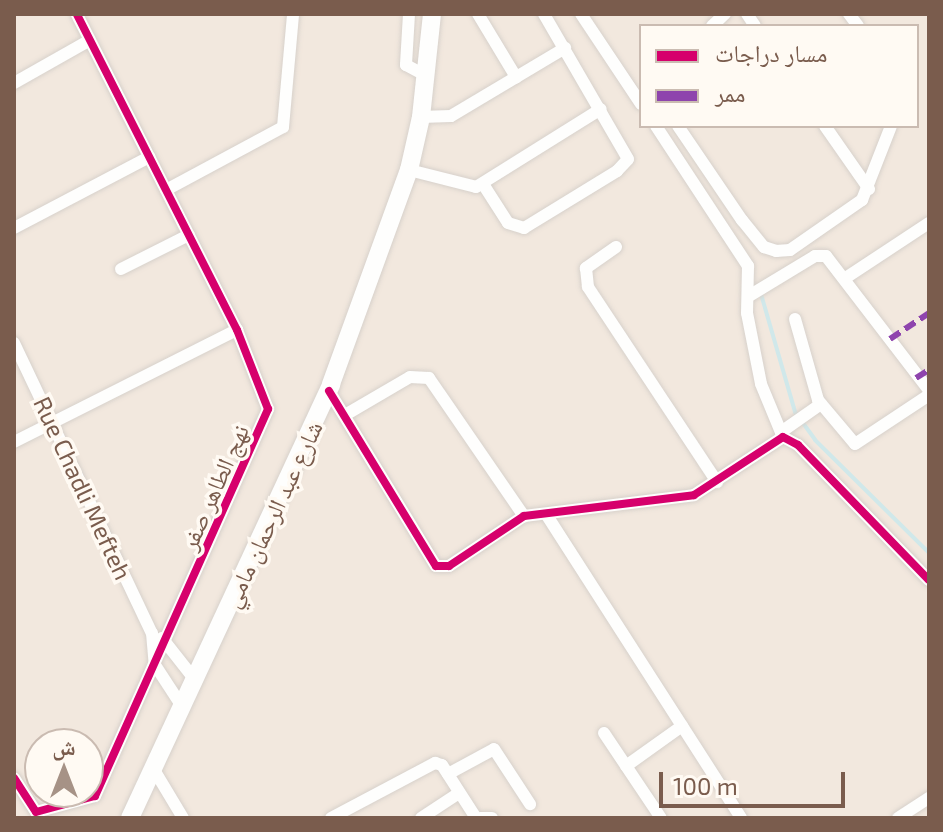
<!DOCTYPE html>
<meta charset="utf-8">
<style>
body{margin:0}
#map{position:relative;width:943px;height:832px;overflow:hidden;background:#f9f5f0;font-family:"Exo 2","Noto Naskh Arabic",sans-serif}
div>[style]{position:absolute}
[style*='--x']{left:calc(var(--x)*1px);top:calc(var(--y)*1px);width:calc(var(--w)*1px);rotate:calc(var(--a)*1deg)}
.residential>*{inset:0;background:#f2e8de}
.stream>*{height:4px;margin:-2px;padding:0 2px;transform-origin:2px;border-radius:2px;background:#d0e8ea}
.roads{filter:drop-shadow(0 0 2px #d7d1cb) drop-shadow(0 0 2px #d7d1cb)}
.street>*{height:12px;margin:-6px;padding:0 6px;transform-origin:6px;border-radius:6px;background:#fefefd}
.secondary>*{height:18px;margin:-9px;padding:0 9px;transform-origin:9px;border-radius:9px;background:#fefefd}
.quiet>*{height:6px;margin-top:-3px;transform-origin:0;background:repeating-linear-gradient(90deg,#8e44ad 0 12px,transparent 0 18px)}
.cycleway>*{height:8px;margin:-4px;padding:0 4px;transform-origin:4px;border-radius:4px;background:#d6006c}
span{translate:-50% -50%;white-space:nowrap;text-align:center;line-height:1.15;-webkit-text-stroke:7px #fffaf3;paint-order:stroke}
.street-label{font-size:24px;color:#7a5c4d}
.frame{position:absolute;inset:0;border:16px solid #7a5c4d;pointer-events:none}
.legend{position:absolute;left:639px;top:24px;width:280px;height:104px;box-sizing:border-box;background:#fffaf3;border:2px solid #cabbb1;margin:0;padding:10px 14px;list-style:none;font-size:24px;color:#7a5c4d}
.legend li{display:flex;align-items:center;gap:16px;height:40px}
.legend b{width:40px;border:2px solid #cabbb1}
.north{position:absolute;left:24px;top:728px;width:80px;height:80px;box-sizing:border-box;background:#fffaf3;border:2px solid #cabbb1;border-radius:50%;rotate:0deg;font-size:22px;font-weight:700;line-height:32px;text-align:center;color:#7a5c4d}
.north::after{content:'';display:block;margin:auto;width:28px;height:36px;background:#a69286;clip-path:polygon(50% 0,100% 100%,50% 72%,0 100%)}
.scale{position:absolute;left:659px;top:772px;width:186px;height:36px;box-sizing:border-box;border:4px solid #7a5c4d;border-top:0;padding-left:10px;font-size:24px;line-height:28px;white-space:nowrap;color:#7a5c4d;-webkit-text-stroke:6px #fffaf3;paint-order:stroke}
</style>
<div id="map">
<div class="residential">
<div style="clip-path:polygon(evenodd,14px 14px,929px 14px,929px 818px,14px 818px,14px 14px,641px 26px,917px 26px,917px 126px,641px 126px,641px 26px,14px 14px,40px 744px,88px 744px,88px 792px,40px 792px,40px 744px)"></div>
</div>
<div class="stream">
<div style="--x:761;--y:294;--w:123;--a:73.9"></div>
<div style="--x:795;--y:412;--w:34;--a:54"></div>
<div style="--x:815;--y:440;--w:161;--a:44.7"></div>
</div>
<div class="roads">
<div class="street">
<div style="--x:409;--y:14;--w:51;--a:93.4"></div>
<div style="--x:406;--y:65;--w:24;--a:28"></div>
<div style="--x:478;--y:14;--w:74;--a:58.9"></div>
<div style="--x:581;--y:14;--w:108;--a:56.3"></div>
<div style="--x:747;--y:14;--w:14;--a:56"></div>
<div style="--x:849;--y:14;--w:15;--a:53"></div>
<div style="--x:712;--y:26;--w:18;--a:-43"></div>
<div style="--x:14;--y:83;--w:87;--a:-29.5"></div>
<div style="--x:421;--y:117;--w:30;--a:-2"></div>
<div style="--x:451;--y:116;--w:133;--a:-30.8"></div>
<div style="--x:656;--y:126;--w:168;--a:56.7"></div>
<div style="--x:748;--y:266;--w:47;--a:91.2"></div>
<div style="--x:747;--y:313;--w:72;--a:78.8"></div>
<div style="--x:761;--y:384;--w:57;--a:67.5"></div>
<div style="--x:678;--y:126;--w:114;--a:55.8"></div>
<div style="--x:742;--y:220;--w:35;--a:51"></div>
<div style="--x:764;--y:247;--w:13;--a:18"></div>
<div style="--x:776;--y:251;--w:14;--a:-4"></div>
<div style="--x:790;--y:250;--w:88;--a:-34.8"></div>
<div style="--x:862;--y:200;--w:79;--a:-68.6"></div>
<div style="--x:825;--y:126;--w:77;--a:55.1"></div>
<div style="--x:409;--y:170;--w:69;--a:14.2"></div>
<div style="--x:476;--y:187;--w:147;--a:-32"></div>
<div style="--x:483;--y:184;--w:46;--a:57.3"></div>
<div style="--x:508;--y:223;--w:17;--a:17"></div>
<div style="--x:524;--y:228;--w:109;--a:-31.5"></div>
<div style="--x:617;--y:171;--w:16;--a:-47"></div>
<div style="--x:628;--y:159;--w:168;--a:-120.1"></div>
<div style="--x:166;--y:190;--w:133;--a:-28.3"></div>
<div style="--x:283;--y:127;--w:113;--a:-84.9"></div>
<div style="--x:14;--y:228;--w:153;--a:-27.7"></div>
<div style="--x:616;--y:247;--w:37;--a:145"></div>
<div style="--x:586;--y:268;--w:19;--a:84"></div>
<div style="--x:588;--y:287;--w:234;--a:56.5"></div>
<div style="--x:121;--y:269;--w:76;--a:-26.6"></div>
<div style="--x:847;--y:277;--w:98;--a:-33.4"></div>
<div style="--x:749;--y:296;--w:77;--a:-31.2"></div>
<div style="--x:815;--y:256;--w:11;--a:0"></div>
<div style="--x:826;--y:256;--w:169;--a:52.5"></div>
<div style="--x:795;--y:319;--w:84;--a:74.1"></div>
<div style="--x:818;--y:400;--w:57;--a:49.9"></div>
<div style="--x:855;--y:444;--w:89;--a:-33.5"></div>
<div style="--x:14;--y:343;--w:321;--a:64.6"></div>
<div style="--x:152;--y:633;--w:32;--a:85"></div>
<div style="--x:155;--y:665;--w:51;--a:56.9"></div>
<div style="--x:329;--y:391;--w:205;--a:58.6"></div>
<div style="--x:436;--y:566;--w:13;--a:0"></div>
<div style="--x:449;--y:566;--w:90;--a:-33.7"></div>
<div style="--x:524;--y:516;--w:171;--a:-7"></div>
<div style="--x:694;--y:495;--w:106;--a:-33.1"></div>
<div style="--x:783;--y:437;--w:17;--a:28"></div>
<div style="--x:798;--y:445;--w:188;--a:45.9"></div>
<div style="--x:345;--y:415;--w:75;--a:-30.3"></div>
<div style="--x:410;--y:377;--w:19;--a:3"></div>
<div style="--x:429;--y:378;--w:168;--a:55.5"></div>
<div style="--x:781;--y:432;--w:49;--a:-35"></div>
<div style="--x:14;--y:442;--w:250;--a:-26.7"></div>
<div style="--x:546;--y:514;--w:361;--a:57.3"></div>
<div style="--x:162;--y:638;--w:55;--a:51.7"></div>
<div style="--x:604;--y:733;--w:102;--a:56.2"></div>
<div style="--x:626;--y:766;--w:69;--a:-35.5"></div>
<div style="--x:153;--y:768;--w:58;--a:59"></div>
<div style="--x:448;--y:774;--w:52;--a:-28.5"></div>
<div style="--x:494;--y:749;--w:66;--a:56.8"></div>
<div style="--x:14;--y:778;--w:40;--a:57.1"></div>
<div style="--x:36;--y:812;--w:61;--a:-15.2"></div>
<div style="--x:95;--y:796;--w:424;--a:-65.9"></div>
<div style="--x:268;--y:409;--w:85;--a:-111.4"></div>
<div style="--x:237;--y:330;--w:354;--a:-116.9"></div>
<div style="--x:331;--y:818;--w:118;--a:-27.9"></div>
<div style="--x:435;--y:763;--w:7;--a:16"></div>
<div style="--x:442;--y:765;--w:63;--a:57.3"></div>
<div style="--x:421;--y:818;--w:45;--a:-33.3"></div>
<div style="--x:480;--y:818;--w:12;--a:0"></div>
<div style="--x:898;--y:818;--w:37;--a:-33"></div>
</div>
<div class="secondary">
<div style="--x:130;--y:818;--w:478;--a:-65.1"></div>
<div style="--x:331;--y:384;--w:228;--a:-70"></div>
<div style="--x:409;--y:170;--w:54;--a:-77.2"></div>
<div style="--x:421;--y:117;--w:104;--a:-83.9"></div>
</div>
</div>
<div class="quiet">
<div style="--x:890;--y:339;--w:47;--a:-33.7"></div>
<div style="--x:916;--y:378;--w:15;--a:-32"></div>
</div>
<div class="cycleway">
<div style="--x:329;--y:391;--w:205;--a:58.6"></div>
<div style="--x:436;--y:566;--w:13;--a:0"></div>
<div style="--x:449;--y:566;--w:90;--a:-33.7"></div>
<div style="--x:524;--y:516;--w:171;--a:-7"></div>
<div style="--x:694;--y:495;--w:106;--a:-33.1"></div>
<div style="--x:783;--y:437;--w:17;--a:28"></div>
<div style="--x:798;--y:445;--w:188;--a:45.9"></div>
<div style="--x:14;--y:778;--w:40;--a:57.1"></div>
<div style="--x:36;--y:812;--w:61;--a:-15.2"></div>
<div style="--x:95;--y:796;--w:424;--a:-65.9"></div>
<div style="--x:268;--y:409;--w:85;--a:-111.4"></div>
<div style="--x:237;--y:330;--w:354;--a:-116.9"></div>
</div>
<div class="street-label">
<span style="left:214px;top:487px;rotate:-66deg">نهج الطاهر صفر</span>
<span style="left:83px;top:488px;rotate:65deg">Rue Chadli Mefteh</span>
<span style="left:272px;top:514px;rotate:-65deg">شارع عبد الرحمان مامي</span>
</div>
<div class="frame"></div>
<ul class="legend">
<li><b style="height:10px;background:#d6006c"></b>مسار دراجات</li>
<li><b style="height:10px;background:#8e44ad"></b>ممر</li>
</ul>
<div class="north">ش</div>
<div class="scale">100 m</div>
</div>
